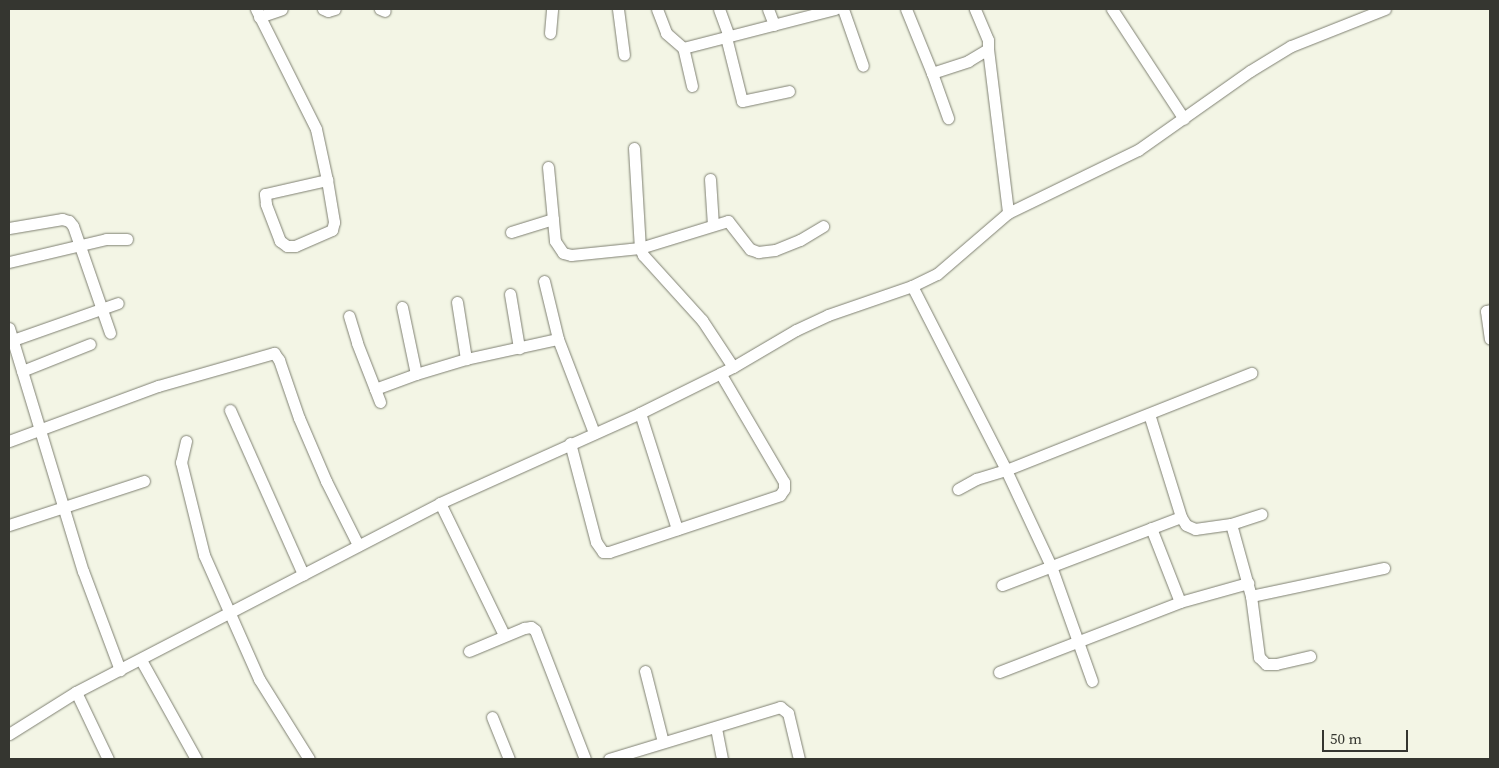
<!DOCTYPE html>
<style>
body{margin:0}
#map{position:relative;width:1499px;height:768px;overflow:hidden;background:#f3f5e5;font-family:"Source Serif 4",serif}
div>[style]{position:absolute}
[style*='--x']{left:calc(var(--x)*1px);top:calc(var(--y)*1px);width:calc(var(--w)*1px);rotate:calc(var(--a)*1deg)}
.roads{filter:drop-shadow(0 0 1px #7f8072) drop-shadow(0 0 1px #7f8072)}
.minor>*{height:11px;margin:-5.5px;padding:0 5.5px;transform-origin:5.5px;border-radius:5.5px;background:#fff}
span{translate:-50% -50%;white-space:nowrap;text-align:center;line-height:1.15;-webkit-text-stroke:4px #f3f5e5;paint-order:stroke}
.frame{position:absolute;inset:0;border:10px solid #353630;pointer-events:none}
.scale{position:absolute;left:1322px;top:730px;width:86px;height:22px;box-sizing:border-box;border:2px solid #353630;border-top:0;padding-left:6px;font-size:15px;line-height:18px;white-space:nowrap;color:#353630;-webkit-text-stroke:4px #f3f5e5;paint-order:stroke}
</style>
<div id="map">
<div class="roads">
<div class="minor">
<div style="--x:256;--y:9;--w:134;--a:63.4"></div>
<div style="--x:316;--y:129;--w:52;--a:77.8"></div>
<div style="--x:327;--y:180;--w:43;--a:80.5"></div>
<div style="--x:334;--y:222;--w:8;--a:104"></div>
<div style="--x:332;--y:230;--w:40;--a:156.6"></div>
<div style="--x:295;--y:246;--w:8;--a:180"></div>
<div style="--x:287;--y:246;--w:9;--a:-144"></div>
<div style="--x:280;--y:241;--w:40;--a:-111"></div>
<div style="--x:266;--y:204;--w:10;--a:-96"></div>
<div style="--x:265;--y:194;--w:64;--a:-12.7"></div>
<div style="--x:323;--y:9;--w:5;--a:22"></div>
<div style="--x:328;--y:11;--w:7;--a:-16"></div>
<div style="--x:380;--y:9;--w:5;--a:22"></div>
<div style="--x:618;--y:9;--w:46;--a:82.6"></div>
<div style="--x:657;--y:9;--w:26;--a:69"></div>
<div style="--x:666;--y:33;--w:23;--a:41"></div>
<div style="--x:719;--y:9;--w:29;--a:70"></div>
<div style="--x:768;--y:9;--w:17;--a:69"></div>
<div style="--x:843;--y:9;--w:60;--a:70.7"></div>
<div style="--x:906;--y:9;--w:69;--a:67.9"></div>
<div style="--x:932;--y:73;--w:38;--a:-18"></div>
<div style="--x:968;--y:61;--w:23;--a:-31"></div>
<div style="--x:988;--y:49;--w:9;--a:-90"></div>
<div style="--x:988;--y:40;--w:34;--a:-113"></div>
<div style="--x:1112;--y:9;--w:131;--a:56.8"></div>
<div style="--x:259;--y:17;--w:24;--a:-19"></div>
<div style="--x:550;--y:33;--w:24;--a:-85"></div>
<div style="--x:726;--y:37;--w:66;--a:76"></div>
<div style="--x:742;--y:101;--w:48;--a:-12"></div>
<div style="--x:988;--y:49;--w:165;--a:83"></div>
<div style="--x:932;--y:73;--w:48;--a:70.4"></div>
<div style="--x:692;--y:86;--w:39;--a:-103"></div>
<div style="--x:683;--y:48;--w:157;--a:-14.4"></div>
<div style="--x:634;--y:148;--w:100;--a:86.6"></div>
<div style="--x:640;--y:248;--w:8;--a:67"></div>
<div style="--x:643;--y:255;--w:88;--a:47.8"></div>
<div style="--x:702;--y:320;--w:56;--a:56.6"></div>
<div style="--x:548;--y:167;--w:74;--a:84.6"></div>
<div style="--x:555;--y:241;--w:14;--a:56"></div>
<div style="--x:563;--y:253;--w:8;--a:14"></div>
<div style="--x:571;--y:255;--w:69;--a:-5.8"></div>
<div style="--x:640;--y:248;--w:92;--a:-17.1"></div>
<div style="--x:728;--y:221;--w:36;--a:52"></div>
<div style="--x:750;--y:249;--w:9;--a:21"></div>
<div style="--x:758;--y:252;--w:17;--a:-7"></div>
<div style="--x:775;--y:250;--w:27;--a:-22"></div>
<div style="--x:800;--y:240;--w:27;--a:-31"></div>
<div style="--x:710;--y:179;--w:46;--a:86.3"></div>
<div style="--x:9;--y:228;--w:54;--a:-9.6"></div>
<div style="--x:62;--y:219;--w:7;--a:16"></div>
<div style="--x:69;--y:221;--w:6;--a:51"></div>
<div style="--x:73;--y:226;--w:113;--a:70.9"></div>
<div style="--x:511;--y:232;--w:44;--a:-17.2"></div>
<div style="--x:9;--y:262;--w:100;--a:-13.3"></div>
<div style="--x:106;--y:239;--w:21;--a:0"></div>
<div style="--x:544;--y:281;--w:60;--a:76.4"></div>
<div style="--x:558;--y:339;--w:101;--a:69"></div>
<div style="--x:912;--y:286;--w:207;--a:62.9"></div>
<div style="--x:1006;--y:470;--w:106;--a:64.9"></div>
<div style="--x:1051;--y:566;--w:122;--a:70.4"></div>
<div style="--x:510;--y:294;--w:55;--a:80.5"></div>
<div style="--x:457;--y:302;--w:58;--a:81"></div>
<div style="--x:402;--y:307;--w:68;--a:78.2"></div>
<div style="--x:1490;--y:310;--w:4;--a:166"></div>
<div style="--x:1486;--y:311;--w:28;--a:82"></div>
<div style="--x:349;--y:316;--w:28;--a:73"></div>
<div style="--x:357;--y:343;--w:49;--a:68.6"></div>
<div style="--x:375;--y:389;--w:44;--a:-20.1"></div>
<div style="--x:416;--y:374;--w:52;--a:-16.7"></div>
<div style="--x:466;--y:359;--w:94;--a:-12.3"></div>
<div style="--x:9;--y:328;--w:254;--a:73.1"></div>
<div style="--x:83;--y:571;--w:106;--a:69.5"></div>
<div style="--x:13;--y:340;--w:111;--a:-19.4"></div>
<div style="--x:22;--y:371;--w:73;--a:-21.7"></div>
<div style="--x:375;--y:389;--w:14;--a:69"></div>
<div style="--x:230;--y:410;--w:180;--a:66"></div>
<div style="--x:640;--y:413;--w:122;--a:72.3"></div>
<div style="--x:1149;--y:414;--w:108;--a:72.7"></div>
<div style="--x:9;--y:441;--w:159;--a:-20.3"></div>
<div style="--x:158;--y:386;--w:121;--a:-15.9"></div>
<div style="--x:274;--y:353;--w:9;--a:54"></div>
<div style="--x:279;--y:360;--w:61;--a:71"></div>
<div style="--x:299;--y:418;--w:69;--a:66.8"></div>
<div style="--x:326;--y:481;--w:72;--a:63.4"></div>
<div style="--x:186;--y:441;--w:22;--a:103"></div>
<div style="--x:181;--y:462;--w:96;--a:76.1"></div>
<div style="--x:204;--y:555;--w:136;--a:66.1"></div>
<div style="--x:259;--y:679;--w:94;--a:58"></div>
<div style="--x:570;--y:443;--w:102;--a:75.3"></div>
<div style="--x:596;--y:542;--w:12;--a:55"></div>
<div style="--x:603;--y:552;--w:6;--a:0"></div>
<div style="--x:609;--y:552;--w:180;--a:-18.4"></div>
<div style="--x:780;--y:495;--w:7;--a:-56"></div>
<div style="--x:784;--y:489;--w:7;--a:-90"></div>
<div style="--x:784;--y:482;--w:126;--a:-120.4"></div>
<div style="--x:958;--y:489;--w:21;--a:-29"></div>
<div style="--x:976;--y:479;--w:31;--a:-17"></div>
<div style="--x:1006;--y:470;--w:264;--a:-21.6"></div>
<div style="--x:440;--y:503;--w:147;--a:64.1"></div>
<div style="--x:1231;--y:524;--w:32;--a:-18"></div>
<div style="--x:9;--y:525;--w:142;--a:-18.1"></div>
<div style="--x:1151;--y:528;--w:79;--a:68.6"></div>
<div style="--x:1002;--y:585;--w:191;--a:-20.8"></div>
<div style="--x:1181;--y:517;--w:9;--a:58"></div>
<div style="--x:1186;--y:525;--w:10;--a:24"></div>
<div style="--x:1195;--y:529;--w:36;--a:-8"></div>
<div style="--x:1231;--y:524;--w:75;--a:74.5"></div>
<div style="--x:1251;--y:596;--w:62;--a:82.5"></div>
<div style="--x:1259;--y:657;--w:10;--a:45"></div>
<div style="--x:1266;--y:664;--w:10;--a:0"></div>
<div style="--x:1276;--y:664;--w:35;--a:-13"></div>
<div style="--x:1251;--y:596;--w:136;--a:-11.9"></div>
<div style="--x:469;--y:651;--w:60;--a:-22.7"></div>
<div style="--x:524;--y:628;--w:7;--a:-8"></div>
<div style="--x:531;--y:627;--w:5;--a:37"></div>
<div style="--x:535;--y:630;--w:138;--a:68.8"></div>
<div style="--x:141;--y:660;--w:113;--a:60.9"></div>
<div style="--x:645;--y:671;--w:73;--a:75.8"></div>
<div style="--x:999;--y:672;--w:194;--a:-21.1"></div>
<div style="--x:1180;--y:602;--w:71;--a:-15.6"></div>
<div style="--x:76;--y:692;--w:74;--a:64.5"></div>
<div style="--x:492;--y:717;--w:45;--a:68"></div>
<div style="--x:716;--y:728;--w:32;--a:79"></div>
<div style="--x:9;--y:734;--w:79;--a:-32.1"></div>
<div style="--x:76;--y:692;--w:410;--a:-27.4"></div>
<div style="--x:440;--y:503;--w:219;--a:-24.2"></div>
<div style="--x:640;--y:413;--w:104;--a:-26.3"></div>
<div style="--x:733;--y:367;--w:73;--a:-30.4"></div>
<div style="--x:796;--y:330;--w:35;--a:-25"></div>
<div style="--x:828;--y:315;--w:89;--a:-19"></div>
<div style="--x:912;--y:286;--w:28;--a:-26"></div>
<div style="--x:937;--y:274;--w:94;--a:-40.7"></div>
<div style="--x:1008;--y:213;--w:144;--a:-25.9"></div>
<div style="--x:1138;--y:150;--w:137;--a:-35.2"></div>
<div style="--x:1250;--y:71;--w:48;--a:-31.4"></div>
<div style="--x:1291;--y:46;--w:101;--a:-21.5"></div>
<div style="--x:609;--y:759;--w:179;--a:-16.9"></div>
<div style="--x:780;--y:707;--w:10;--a:37"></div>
<div style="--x:788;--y:713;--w:47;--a:76.6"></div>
</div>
</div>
<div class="frame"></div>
<div class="scale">50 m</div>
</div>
